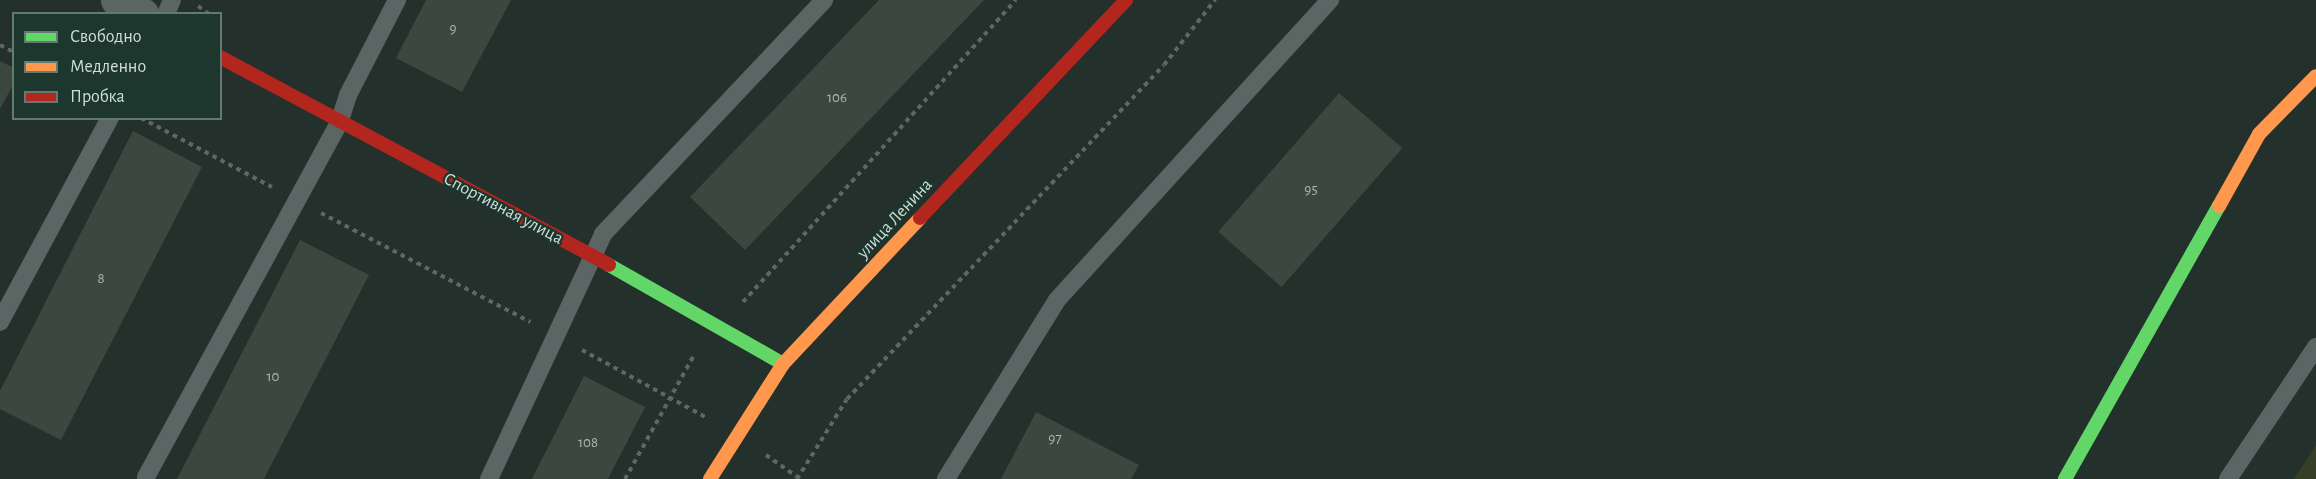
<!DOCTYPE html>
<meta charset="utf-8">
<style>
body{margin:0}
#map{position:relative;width:2316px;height:479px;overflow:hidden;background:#23302c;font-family:"Alegreya Sans",sans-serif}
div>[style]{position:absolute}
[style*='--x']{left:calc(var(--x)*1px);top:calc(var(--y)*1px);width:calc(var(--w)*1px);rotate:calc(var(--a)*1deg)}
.green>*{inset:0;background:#373e25}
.building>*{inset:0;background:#3b483f;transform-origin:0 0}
.path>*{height:4px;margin-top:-2px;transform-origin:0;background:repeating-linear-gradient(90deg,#5e6766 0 4.5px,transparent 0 9px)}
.lane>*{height:18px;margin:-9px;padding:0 9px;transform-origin:9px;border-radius:9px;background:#5b6664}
.street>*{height:33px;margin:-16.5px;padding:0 16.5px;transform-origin:16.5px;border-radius:16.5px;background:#5b6664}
.fast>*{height:14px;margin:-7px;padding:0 7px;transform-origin:7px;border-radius:7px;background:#63d668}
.slow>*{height:14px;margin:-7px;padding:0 7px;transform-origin:7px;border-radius:7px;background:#ff974d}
.jam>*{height:14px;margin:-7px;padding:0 7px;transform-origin:7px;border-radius:7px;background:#b3261e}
span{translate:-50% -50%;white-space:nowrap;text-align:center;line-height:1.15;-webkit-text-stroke:4.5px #1d362e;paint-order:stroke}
.number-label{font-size:15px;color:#aab8b2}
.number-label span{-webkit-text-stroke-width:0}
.street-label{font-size:18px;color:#cfded8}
.legend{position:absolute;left:12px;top:12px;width:210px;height:108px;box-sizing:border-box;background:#1d362e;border:2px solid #647972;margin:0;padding:8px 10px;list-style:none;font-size:18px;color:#cfded8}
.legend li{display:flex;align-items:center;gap:12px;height:30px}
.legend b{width:30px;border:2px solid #647972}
</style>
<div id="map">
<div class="green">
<div style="clip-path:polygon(2316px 445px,2316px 479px,2294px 479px)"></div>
</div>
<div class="building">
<div style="clip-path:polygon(426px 0,511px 0,462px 92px,396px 58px)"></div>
<div style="clip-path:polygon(879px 0,984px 0,745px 250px,690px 197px)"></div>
<div style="clip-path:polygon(0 61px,14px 68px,14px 83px,0 109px)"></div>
<div style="left:1339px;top:93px;width:84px;height:184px;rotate:41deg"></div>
<div style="clip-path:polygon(133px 131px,202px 167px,61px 440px,0 409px,0 391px)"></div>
<div style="clip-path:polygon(300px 240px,369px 275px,264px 479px,177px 479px)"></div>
<div style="clip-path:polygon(584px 376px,645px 407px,608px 479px,532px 479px)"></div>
<div style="clip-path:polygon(1036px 412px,1139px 465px,1131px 479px,1001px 479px)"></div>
</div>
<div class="path">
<div style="--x:198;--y:6;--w:14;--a:36"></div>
<div style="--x:0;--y:45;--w:16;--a:27"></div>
<div style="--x:141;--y:118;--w:148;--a:27.8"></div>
<div style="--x:321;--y:213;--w:236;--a:27.5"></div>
<div style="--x:743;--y:302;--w:407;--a:-47.9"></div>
<div style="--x:582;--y:350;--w:142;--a:28.5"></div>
<div style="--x:766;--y:455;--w:39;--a:35"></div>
<div style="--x:625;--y:479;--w:142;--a:-60.9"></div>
<div style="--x:797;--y:479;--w:94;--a:-58"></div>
<div style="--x:847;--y:399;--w:460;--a:-46.5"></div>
<div style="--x:1164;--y:65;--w:83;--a:-51.9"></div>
</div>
<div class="lane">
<div style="--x:166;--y:14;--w:15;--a:-67"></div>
<div style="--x:0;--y:322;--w:232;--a:-61.7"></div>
<div style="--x:146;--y:477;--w:403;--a:-61.4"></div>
<div style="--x:339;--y:123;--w:29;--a:-72"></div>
<div style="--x:348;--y:95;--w:107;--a:-62.7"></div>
<div style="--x:489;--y:479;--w:270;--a:-65"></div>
<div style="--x:603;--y:234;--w:322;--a:-46.6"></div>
<div style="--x:946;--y:479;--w:211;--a:-58.2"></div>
<div style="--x:1057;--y:300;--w:406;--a:-47.7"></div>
<div style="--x:2228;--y:479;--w:159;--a:-56.3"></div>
</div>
<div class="street">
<div style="--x:117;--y:0;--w:29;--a:29"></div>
</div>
<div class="fast">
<div style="--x:609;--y:265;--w:200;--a:29.6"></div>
<div style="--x:2065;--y:479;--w:313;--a:-60.6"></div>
</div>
<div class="slow">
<div style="--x:2219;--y:206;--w:82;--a:-60.9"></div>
<div style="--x:2259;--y:134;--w:81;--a:-45.5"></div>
<div style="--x:710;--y:479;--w:136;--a:-57.6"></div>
<div style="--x:783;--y:364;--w:200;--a:-46.8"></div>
</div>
<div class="jam">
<div style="--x:220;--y:57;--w:441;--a:28.1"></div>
<div style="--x:920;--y:218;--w:300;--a:-46.6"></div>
</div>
<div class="number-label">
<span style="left:453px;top:29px">9</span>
<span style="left:837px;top:98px">106</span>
<span style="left:1311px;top:190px">95</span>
<span style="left:101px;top:279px">8</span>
<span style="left:273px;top:377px">10</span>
<span style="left:1055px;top:439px">97</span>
<span style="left:588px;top:443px">108</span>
</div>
<div class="street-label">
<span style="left:503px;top:209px;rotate:28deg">Спортивная улица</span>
<span style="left:895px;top:219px;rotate:-47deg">улица Ленина</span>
</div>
<ul class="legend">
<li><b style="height:8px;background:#63d668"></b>Свободно</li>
<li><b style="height:8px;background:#ff974d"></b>Медленно</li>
<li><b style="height:8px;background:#b3261e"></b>Пробка</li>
</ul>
</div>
